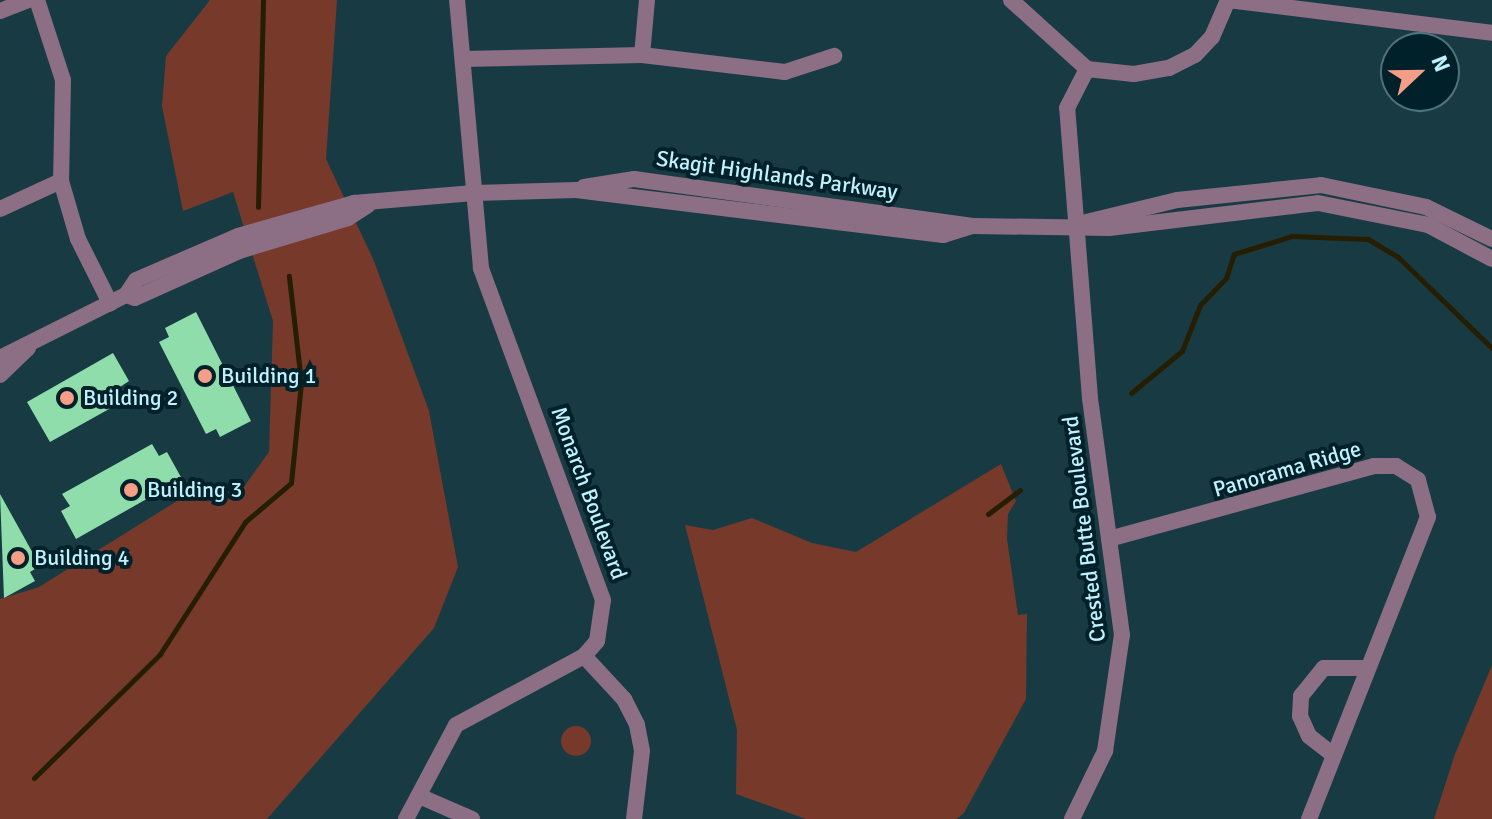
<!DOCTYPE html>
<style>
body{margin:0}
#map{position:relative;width:1492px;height:819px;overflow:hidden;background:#183b43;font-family:Signika,sans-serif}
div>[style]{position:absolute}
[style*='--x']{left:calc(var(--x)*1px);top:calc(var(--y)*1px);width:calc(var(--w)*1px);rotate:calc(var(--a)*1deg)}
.green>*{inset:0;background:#76392a}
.round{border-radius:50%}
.stream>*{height:5px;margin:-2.5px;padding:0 2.5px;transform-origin:2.5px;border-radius:2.5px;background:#251e02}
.building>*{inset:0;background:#8eddab}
.minor>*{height:16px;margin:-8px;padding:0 8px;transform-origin:8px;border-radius:8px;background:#8c6f85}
.tertiary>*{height:16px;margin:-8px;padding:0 8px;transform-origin:8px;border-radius:8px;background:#8c6f85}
.dots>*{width:22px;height:22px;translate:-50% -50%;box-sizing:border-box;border:4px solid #002129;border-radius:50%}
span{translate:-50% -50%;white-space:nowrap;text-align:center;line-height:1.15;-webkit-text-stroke:8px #002129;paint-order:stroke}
.street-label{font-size:22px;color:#c0f1fe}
.poi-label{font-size:22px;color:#c0f1fe}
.left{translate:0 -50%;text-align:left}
.north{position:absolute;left:1380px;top:32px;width:80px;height:80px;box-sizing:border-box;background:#002129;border:2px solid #4d747e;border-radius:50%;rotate:68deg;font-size:22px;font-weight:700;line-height:32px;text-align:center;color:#c0f1fe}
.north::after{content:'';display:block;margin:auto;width:28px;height:36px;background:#f49e88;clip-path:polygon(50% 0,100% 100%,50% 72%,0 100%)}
</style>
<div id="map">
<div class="green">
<div style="clip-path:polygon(210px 0,337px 0,326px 159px,374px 261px,429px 411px,458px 567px,434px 628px,267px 819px,0 819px,0 599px,39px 587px,177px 501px,243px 488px,269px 452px,273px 321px,233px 192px,183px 211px,162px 106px,166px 56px)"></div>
<div style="clip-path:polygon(1001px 464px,1016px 501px,1008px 514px,1007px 539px,1018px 615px,1027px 614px,1026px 699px,964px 813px,957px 819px,806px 819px,736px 794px,737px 730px,685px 525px,713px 530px,752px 518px,812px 543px,856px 552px)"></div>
<div style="clip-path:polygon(1492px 665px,1492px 819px,1434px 819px,1455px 754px)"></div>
<div class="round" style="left:561px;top:726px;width:30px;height:30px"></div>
</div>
<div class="stream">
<div style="--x:258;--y:207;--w:207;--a:-88.6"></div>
<div style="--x:1131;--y:393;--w:66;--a:-39.5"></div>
<div style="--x:1182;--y:351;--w:49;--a:-68.6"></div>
<div style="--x:1200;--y:305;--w:37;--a:-46"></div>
<div style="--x:1226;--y:278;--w:25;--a:-72"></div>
<div style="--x:1234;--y:254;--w:61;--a:-17.2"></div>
<div style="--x:1292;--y:236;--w:76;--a:2.3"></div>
<div style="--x:1368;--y:239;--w:35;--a:31"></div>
<div style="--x:1398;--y:257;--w:131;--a:44.1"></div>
<div style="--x:988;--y:514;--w:40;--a:-37"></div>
<div style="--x:34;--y:778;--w:177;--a:-44.5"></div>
<div style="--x:160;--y:654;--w:157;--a:-57.2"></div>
<div style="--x:245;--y:522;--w:60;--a:-40.3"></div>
<div style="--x:291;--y:483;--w:101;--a:-84.3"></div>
<div style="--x:301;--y:382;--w:107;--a:-96.5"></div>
</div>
<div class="building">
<div style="clip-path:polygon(196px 312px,251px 421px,220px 437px,216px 429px,206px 434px,159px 342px,169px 337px,165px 328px)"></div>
<div style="clip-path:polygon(113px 353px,129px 381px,120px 387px,127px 399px,50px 442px,27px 402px)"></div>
<div style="clip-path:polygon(152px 444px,159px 456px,167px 452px,182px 479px,76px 539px,61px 511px,70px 506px,62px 494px)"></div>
<div style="clip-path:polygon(0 494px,40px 566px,30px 572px,35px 581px,4px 598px)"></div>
</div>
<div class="minor">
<div style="--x:37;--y:0;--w:84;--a:72"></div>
<div style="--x:63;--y:80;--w:101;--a:91.1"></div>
<div style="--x:61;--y:181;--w:60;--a:73.7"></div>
<div style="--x:78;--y:239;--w:72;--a:63.4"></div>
<div style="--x:1011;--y:0;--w:103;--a:42.2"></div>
<div style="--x:1087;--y:69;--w:47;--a:6.1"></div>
<div style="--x:1134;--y:74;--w:36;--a:-10"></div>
<div style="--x:1169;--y:68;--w:29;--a:-27"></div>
<div style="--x:1195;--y:55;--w:25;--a:-47"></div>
<div style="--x:1212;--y:37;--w:40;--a:-66.6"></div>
<div style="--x:1228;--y:0;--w:266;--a:7.1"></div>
<div style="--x:0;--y:11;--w:31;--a:-21"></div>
<div style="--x:642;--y:55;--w:55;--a:-84.8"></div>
<div style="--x:463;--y:59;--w:179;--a:-1.3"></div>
<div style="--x:642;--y:55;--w:144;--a:6.8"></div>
<div style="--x:785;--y:72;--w:52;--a:-18.1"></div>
<div style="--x:0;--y:209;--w:67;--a:-24.7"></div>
<div style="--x:1109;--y:539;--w:275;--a:-15.4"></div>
<div style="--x:1374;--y:466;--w:22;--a:0"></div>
<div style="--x:1396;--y:466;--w:26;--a:32"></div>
<div style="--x:1418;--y:480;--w:38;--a:75"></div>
<div style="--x:1428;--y:517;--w:325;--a:111.5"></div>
<div style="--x:584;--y:656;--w:59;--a:47.1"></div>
<div style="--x:624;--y:699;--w:29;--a:63"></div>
<div style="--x:637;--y:725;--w:26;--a:79"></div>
<div style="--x:642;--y:751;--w:68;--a:96.7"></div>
<div style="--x:1332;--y:754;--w:29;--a:-142"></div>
<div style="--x:1309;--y:736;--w:22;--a:-114"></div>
<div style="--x:1300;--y:716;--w:20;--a:-87"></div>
<div style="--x:1301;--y:696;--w:36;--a:-51"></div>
<div style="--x:1324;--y:668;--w:44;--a:0"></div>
<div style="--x:419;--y:796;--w:58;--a:23.5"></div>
<div style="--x:406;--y:819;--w:106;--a:-62"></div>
<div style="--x:456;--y:725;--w:145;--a:-28.3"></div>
<div style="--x:584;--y:656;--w:20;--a:-49"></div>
<div style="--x:597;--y:641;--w:41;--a:-81.7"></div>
<div style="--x:603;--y:600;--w:354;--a:-110.2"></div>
<div style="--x:481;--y:268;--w:269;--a:-95.1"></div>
<div style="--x:1072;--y:819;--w:76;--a:-64.1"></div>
<div style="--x:1105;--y:751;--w:117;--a:-81.7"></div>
<div style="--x:1122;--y:635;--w:239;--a:-97.7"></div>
<div style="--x:1090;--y:398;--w:291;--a:-94.5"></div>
<div style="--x:1067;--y:108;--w:44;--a:-62.9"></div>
</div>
<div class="tertiary">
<div style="--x:584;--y:187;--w:51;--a:-9.1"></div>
<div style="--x:634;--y:179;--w:342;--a:7.9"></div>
<div style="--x:1078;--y:224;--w:102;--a:-13.6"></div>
<div style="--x:1177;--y:200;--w:145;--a:-5.9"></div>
<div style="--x:1321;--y:185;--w:107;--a:11.8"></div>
<div style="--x:1426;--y:207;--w:73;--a:25.9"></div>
<div style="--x:126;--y:295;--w:9;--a:18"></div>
<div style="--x:135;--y:298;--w:114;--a:-24.3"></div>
<div style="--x:239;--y:251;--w:114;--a:-16.8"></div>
<div style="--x:348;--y:218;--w:24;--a:-33"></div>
<div style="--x:0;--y:358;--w:141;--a:-26.6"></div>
<div style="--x:126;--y:295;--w:18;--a:-56"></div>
<div style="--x:136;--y:280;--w:111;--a:-23.3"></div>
<div style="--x:238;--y:236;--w:121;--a:-15.9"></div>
<div style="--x:354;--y:203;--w:120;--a:-4.8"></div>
<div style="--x:474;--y:193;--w:102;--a:-1.7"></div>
<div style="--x:576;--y:190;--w:370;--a:7"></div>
<div style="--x:943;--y:235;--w:31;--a:-17"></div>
<div style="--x:973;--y:226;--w:136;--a:0.8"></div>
<div style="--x:1109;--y:228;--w:210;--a:-6.8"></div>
<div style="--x:1318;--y:203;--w:112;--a:11.3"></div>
<div style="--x:1428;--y:225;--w:72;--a:28"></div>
<div style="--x:0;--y:375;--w:39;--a:-44"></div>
</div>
<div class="dots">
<div style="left:205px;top:376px;background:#f49e88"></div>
<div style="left:67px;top:398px;background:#f49e88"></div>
<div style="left:131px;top:490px;background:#f49e88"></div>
<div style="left:18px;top:558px;background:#f49e88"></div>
</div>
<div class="street-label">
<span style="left:777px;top:175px;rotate:8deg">Skagit Highlands Parkway</span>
<span style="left:1287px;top:469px;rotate:-16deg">Panorama Ridge</span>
<span style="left:589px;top:493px;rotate:70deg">Monarch Boulevard</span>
<span style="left:1084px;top:529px;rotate:-97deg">Crested Butte Boulevard</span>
</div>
<div class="poi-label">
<span class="left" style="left:221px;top:376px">Building 1</span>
<span class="left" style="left:83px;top:398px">Building 2</span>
<span class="left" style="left:147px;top:490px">Building 3</span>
<span class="left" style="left:34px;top:558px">Building 4</span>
</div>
<div class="north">N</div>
</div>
